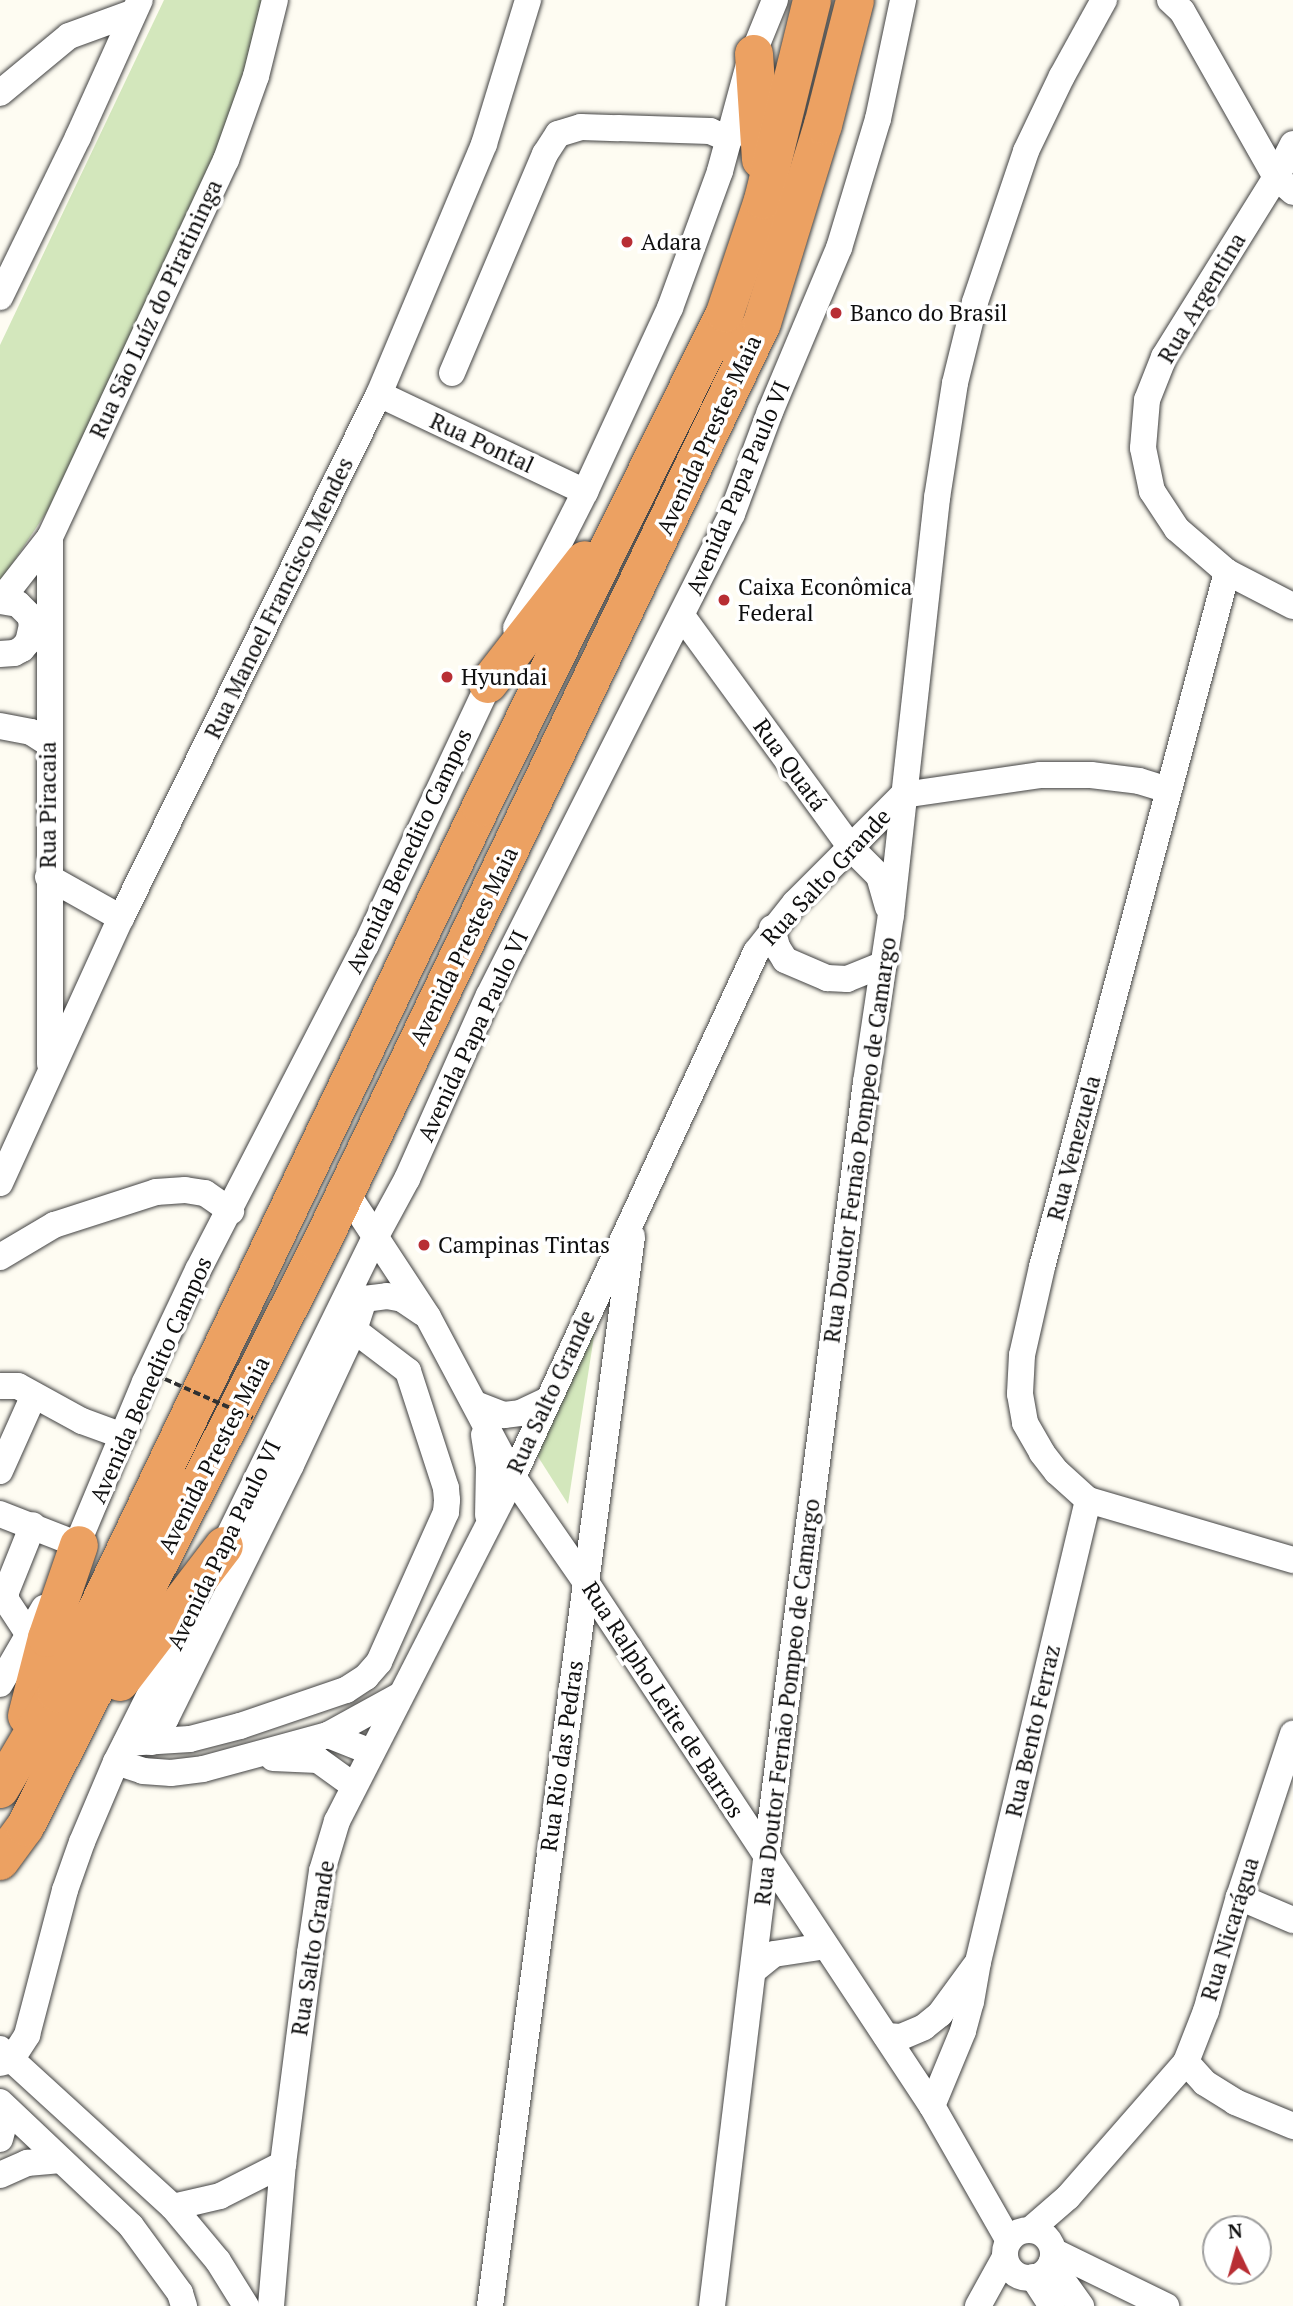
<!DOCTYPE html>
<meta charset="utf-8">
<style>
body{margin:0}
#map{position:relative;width:1293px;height:2306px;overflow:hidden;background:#fefcf2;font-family:"PT Serif",serif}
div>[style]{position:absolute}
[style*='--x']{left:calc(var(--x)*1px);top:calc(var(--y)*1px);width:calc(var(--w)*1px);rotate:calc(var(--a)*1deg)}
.green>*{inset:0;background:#d3e7bc}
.roads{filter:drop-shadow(0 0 2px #424242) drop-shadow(0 0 2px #424242)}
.minor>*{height:26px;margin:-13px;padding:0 13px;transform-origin:13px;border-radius:13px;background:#fff}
.minor>.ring{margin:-13px;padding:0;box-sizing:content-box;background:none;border:26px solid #fff;border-radius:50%}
.highway>*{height:38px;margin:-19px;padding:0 19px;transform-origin:19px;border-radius:19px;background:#eca162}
.path-bridge>*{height:3.5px;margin-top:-1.75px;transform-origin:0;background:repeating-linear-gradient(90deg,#313131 0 7px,transparent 0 10.5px)}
.dots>*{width:19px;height:19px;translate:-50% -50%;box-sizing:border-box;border:4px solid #fff;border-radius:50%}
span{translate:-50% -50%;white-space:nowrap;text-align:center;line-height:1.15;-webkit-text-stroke:7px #fff;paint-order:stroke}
.poi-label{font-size:23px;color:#0f0f0f}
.left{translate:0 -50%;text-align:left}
.street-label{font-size:23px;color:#0f0f0f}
.north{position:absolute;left:1202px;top:2215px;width:70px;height:70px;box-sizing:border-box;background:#fff;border:2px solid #9f9f9f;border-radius:50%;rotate:355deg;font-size:19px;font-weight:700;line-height:28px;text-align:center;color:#0f0f0f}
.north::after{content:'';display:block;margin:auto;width:24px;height:32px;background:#b82e34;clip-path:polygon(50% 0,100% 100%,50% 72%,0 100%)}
</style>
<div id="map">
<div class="green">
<div style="clip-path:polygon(164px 0,265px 0,229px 125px,50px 507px,0 582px,0 345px)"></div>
<div style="clip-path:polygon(598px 1310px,568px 1504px,535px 1452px)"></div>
</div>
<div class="roads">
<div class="minor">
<div style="--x:1170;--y:0;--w:16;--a:43"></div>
<div style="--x:1182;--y:11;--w:191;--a:60.5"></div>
<div style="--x:1276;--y:177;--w:23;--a:41"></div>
<div style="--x:0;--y:93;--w:89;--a:-39.6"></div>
<div style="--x:69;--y:36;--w:67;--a:-20.1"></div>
<div style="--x:1293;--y:144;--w:37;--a:117"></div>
<div style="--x:1276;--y:177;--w:212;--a:121.9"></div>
<div style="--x:1164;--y:357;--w:46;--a:111.6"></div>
<div style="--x:1147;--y:400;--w:48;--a:94.8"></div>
<div style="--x:1143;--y:448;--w:44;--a:78.2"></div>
<div style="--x:1152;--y:491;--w:45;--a:56.7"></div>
<div style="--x:1177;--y:529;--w:66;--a:40.7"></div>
<div style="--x:1227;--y:572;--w:74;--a:27.3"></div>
<div style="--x:0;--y:297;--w:178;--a:-64"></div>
<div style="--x:78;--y:137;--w:150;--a:-65.7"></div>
<div style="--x:452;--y:373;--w:238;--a:-67"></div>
<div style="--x:545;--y:154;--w:24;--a:-57"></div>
<div style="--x:558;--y:134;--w:24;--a:-17"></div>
<div style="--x:581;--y:127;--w:37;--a:2"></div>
<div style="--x:618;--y:128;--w:92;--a:1.9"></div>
<div style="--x:710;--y:131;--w:21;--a:23"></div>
<div style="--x:379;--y:394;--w:228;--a:25.4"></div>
<div style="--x:50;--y:537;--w:527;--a:90"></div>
<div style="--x:1227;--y:572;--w:719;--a:104.91"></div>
<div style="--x:1042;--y:1267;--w:90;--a:102.8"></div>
<div style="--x:1022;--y:1355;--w:39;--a:93"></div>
<div style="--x:1020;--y:1394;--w:29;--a:80"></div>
<div style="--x:1025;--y:1423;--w:34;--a:60"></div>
<div style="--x:1042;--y:1453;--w:24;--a:52"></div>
<div style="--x:1057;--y:1472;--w:42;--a:42.1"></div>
<div style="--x:1088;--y:1500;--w:214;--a:16.3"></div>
<div style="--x:0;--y:601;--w:81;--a:-52"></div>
<div style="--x:50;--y:537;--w:416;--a:-65"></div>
<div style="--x:226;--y:160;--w:89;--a:-70.3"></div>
<div style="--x:256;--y:76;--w:78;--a:-76"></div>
<div style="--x:0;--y:601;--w:18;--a:9"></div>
<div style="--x:18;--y:604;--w:17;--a:45"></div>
<div style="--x:30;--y:616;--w:9;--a:77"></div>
<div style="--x:32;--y:625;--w:17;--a:103"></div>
<div style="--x:28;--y:642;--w:9;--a:131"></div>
<div style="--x:22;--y:649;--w:9;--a:153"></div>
<div style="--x:14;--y:653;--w:14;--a:176"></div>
<div style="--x:682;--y:616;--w:287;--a:53.9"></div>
<div style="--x:851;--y:848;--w:40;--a:45"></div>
<div style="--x:879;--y:876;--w:32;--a:74"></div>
<div style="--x:516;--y:628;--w:153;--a:-63.1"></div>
<div style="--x:585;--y:492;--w:203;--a:-65.2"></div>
<div style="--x:670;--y:308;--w:146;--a:-69.9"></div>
<div style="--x:720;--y:171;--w:111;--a:-74.8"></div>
<div style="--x:749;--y:64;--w:69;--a:-67.9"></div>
<div style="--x:0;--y:726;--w:32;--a:11"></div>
<div style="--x:31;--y:732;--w:20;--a:33"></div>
<div style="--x:48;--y:877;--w:84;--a:29.3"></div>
<div style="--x:772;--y:928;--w:20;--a:75"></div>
<div style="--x:777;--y:947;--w:15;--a:58"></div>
<div style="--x:785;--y:960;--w:46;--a:23.2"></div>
<div style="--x:827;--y:978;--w:20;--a:3"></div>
<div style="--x:847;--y:979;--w:40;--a:-22"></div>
<div style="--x:0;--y:1183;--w:291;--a:-65.5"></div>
<div style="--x:121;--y:918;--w:584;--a:-63.79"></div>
<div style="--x:379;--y:394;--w:271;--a:-67.2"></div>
<div style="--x:484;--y:144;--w:151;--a:-73"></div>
<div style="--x:346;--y:1192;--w:149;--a:56.7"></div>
<div style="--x:428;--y:1317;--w:181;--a:62"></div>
<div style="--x:513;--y:1477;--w:126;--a:55.3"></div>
<div style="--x:585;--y:1581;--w:629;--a:56.54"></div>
<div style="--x:932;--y:2106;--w:155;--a:60.3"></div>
<div style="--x:0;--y:1257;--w:63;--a:-30.7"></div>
<div style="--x:54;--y:1225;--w:107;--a:-17.9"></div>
<div style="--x:156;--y:1192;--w:29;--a:-4"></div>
<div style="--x:185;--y:1190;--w:20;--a:9"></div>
<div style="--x:205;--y:1193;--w:32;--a:35"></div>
<div style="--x:350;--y:1307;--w:16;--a:-30"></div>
<div style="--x:364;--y:1299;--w:23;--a:-7"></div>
<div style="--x:387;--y:1296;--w:15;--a:11"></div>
<div style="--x:402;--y:1299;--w:25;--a:34"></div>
<div style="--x:0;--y:1386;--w:18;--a:0"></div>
<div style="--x:18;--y:1386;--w:73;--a:28.7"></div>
<div style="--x:82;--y:1421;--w:44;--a:20.1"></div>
<div style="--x:475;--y:1404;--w:31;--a:21"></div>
<div style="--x:504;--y:1415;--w:16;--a:-7"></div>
<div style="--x:520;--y:1413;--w:31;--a:-25"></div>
<div style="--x:484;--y:1435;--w:30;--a:81"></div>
<div style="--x:489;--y:1465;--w:50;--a:91.1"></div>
<div style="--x:0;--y:1471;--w:83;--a:-65.9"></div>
<div style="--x:0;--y:1514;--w:85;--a:21.4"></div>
<div style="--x:71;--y:1559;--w:192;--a:-67.3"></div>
<div style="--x:145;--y:1382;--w:124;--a:-64.7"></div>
<div style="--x:198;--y:1270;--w:366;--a:-62.7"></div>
<div style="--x:366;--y:945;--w:305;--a:-64.8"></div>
<div style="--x:217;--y:1560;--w:361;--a:-63.9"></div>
<div style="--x:376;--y:1236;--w:65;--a:-61.5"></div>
<div style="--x:407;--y:1179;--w:201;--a:-66"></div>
<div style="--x:489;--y:995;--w:539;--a:-63.2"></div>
<div style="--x:732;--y:514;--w:109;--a:-69.6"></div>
<div style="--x:770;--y:412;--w:178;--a:-67.2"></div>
<div style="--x:839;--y:248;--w:135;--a:-73.2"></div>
<div style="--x:878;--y:119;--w:122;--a:-78.1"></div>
<div style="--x:29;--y:1635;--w:42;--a:-123.3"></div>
<div style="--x:6;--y:1600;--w:8;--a:-90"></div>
<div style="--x:6;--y:1592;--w:72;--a:-68.1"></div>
<div style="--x:0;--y:1684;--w:88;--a:-59.9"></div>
<div style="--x:328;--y:1735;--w:81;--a:-28.8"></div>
<div style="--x:151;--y:1742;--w:28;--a:-58"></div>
<div style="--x:166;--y:1718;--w:282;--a:-63.7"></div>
<div style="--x:291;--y:1465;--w:149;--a:-65"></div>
<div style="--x:354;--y:1330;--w:33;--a:-72"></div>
<div style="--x:126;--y:1743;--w:64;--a:-3.6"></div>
<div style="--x:190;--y:1739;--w:52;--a:-14.6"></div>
<div style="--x:240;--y:1726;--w:112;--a:-18.8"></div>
<div style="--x:346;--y:1690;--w:24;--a:-33"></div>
<div style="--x:366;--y:1677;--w:20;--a:-49"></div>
<div style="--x:379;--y:1662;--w:164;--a:-65.9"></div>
<div style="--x:446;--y:1512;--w:12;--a:-85"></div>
<div style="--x:447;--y:1500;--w:12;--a:-95"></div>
<div style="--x:446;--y:1488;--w:123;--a:-108"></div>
<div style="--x:408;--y:1371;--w:68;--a:-142.8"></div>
<div style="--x:273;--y:1758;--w:45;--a:2.5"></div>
<div style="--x:318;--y:1760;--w:44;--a:35.8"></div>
<div style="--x:116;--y:1762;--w:28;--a:18"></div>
<div style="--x:143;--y:1771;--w:28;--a:4"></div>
<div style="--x:171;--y:1773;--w:32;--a:-7"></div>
<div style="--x:203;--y:1769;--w:130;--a:-15.2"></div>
<div style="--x:328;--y:1735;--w:46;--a:21.6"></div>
<div style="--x:1239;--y:1897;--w:59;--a:23.1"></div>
<div style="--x:753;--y:1971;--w:27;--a:-39"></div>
<div style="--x:774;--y:1954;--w:52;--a:-8.9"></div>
<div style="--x:886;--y:2036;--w:15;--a:4"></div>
<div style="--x:901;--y:2037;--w:25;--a:-23"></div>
<div style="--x:924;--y:2027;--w:21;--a:-39"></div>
<div style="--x:940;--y:2014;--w:59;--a:-53.9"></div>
<div style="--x:0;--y:2049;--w:234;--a:42.4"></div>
<div style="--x:173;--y:2207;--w:70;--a:50.2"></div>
<div style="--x:218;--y:2261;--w:53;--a:58.1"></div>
<div style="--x:1186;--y:2062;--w:28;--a:48"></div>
<div style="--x:1205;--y:2083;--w:36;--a:32"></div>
<div style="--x:1235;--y:2102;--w:63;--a:22.5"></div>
<div style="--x:0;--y:2063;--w:11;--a:-15"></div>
<div style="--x:11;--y:2060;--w:30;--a:-57"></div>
<div style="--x:27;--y:2035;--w:150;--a:-75.3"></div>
<div style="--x:65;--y:1890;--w:51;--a:-70.5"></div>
<div style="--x:82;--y:1842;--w:87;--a:-67"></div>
<div style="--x:116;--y:1762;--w:177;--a:-63.4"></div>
<div style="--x:0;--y:2102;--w:180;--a:43.4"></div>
<div style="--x:131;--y:2226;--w:83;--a:53.8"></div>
<div style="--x:180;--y:2293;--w:14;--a:73"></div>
<div style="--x:932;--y:2106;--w:81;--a:-67.5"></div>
<div style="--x:963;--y:2031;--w:30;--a:-75"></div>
<div style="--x:971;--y:2002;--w:41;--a:-80.1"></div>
<div style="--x:978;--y:1962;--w:475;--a:-76.6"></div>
<div style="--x:0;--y:2139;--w:30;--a:-75"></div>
<div style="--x:0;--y:2175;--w:30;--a:-24"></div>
<div style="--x:27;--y:2163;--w:34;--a:-5"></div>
<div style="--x:173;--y:2207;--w:48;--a:-13.2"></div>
<div style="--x:220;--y:2196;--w:71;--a:-26.9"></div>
<div style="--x:1030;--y:2230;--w:50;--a:-41"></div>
<div style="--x:1068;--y:2197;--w:179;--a:-48.8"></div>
<div style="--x:1186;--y:2062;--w:55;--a:-68.6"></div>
<div style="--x:1206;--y:2011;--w:119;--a:-73.9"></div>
<div style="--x:1239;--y:1897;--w:172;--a:-71.7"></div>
<div class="ring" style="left:1005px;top:2230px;width:22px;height:22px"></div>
<div style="--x:1053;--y:2251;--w:126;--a:26"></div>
<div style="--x:1053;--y:2259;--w:5;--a:112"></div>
<div style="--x:1051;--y:2264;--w:52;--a:54.5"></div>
<div style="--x:1033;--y:2277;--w:35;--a:57"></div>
<div style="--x:271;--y:2306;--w:143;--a:-85.2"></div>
<div style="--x:283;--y:2164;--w:213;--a:-82.7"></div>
<div style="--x:310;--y:1953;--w:83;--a:-81.7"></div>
<div style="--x:322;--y:1871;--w:52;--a:-73.3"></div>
<div style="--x:337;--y:1821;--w:386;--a:-62.9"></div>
<div style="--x:513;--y:1477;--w:579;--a:-65.16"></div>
<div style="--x:756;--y:952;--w:63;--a:-51.5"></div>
<div style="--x:795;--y:903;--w:153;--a:-45"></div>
<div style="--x:903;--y:795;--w:138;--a:-8.3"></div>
<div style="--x:1040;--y:775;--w:51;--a:0"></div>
<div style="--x:1091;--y:775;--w:48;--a:7.1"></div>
<div style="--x:1139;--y:781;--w:31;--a:17"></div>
<div style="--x:490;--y:2306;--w:1079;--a:-82.44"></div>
<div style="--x:712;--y:2306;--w:451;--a:-83.1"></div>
<div style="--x:766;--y:1858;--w:782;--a:-82.66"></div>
<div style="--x:866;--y:1082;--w:169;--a:-81.5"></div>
<div style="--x:891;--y:915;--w:420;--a:-83.7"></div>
<div style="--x:937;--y:498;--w:116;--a:-81.1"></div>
<div style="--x:955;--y:383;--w:83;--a:-76.1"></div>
<div style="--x:975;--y:302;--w:159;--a:-71.3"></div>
<div style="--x:1026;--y:151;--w:83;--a:-64.4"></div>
<div style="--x:1062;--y:76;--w:87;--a:-61.1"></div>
<div style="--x:978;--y:2306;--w:56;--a:-61.1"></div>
</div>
<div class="highway">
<div style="--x:754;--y:54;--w:106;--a:86.2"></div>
<div style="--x:488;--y:684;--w:157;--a:-52"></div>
<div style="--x:120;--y:1682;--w:171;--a:-52.6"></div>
<div style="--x:27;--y:1716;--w:81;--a:-75.6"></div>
<div style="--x:47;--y:1638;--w:98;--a:-71"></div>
<div style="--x:0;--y:1789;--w:112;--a:-59.3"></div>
<div style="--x:57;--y:1693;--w:982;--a:-64.43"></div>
<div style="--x:481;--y:807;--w:551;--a:-63.71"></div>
<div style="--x:725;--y:313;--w:119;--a:-71.4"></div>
<div style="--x:763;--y:200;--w:206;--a:-76.2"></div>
<div style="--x:0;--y:1861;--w:42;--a:-53.7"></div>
<div style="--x:25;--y:1827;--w:652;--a:-63.08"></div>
<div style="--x:320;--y:1246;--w:1023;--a:-64.41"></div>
<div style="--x:762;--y:323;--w:207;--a:-72.9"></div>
<div style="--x:823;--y:125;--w:129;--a:-75.6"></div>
</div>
</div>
<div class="path-bridge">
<div style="--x:165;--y:1379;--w:96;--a:23.9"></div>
</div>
<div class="dots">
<div style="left:627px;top:242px;background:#b82e34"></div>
<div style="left:836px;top:313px;background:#b82e34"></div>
<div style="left:724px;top:600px;background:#b82e34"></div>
<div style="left:447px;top:677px;background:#b82e34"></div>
<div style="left:424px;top:1245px;background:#b82e34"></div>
</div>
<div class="poi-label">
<span class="left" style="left:641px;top:242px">Adara</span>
<span class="left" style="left:850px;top:313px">Banco do Brasil</span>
<span class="left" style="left:738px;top:600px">Caixa Econômica<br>Federal</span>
<span class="left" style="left:461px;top:677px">Hyundai</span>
<span class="left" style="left:438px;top:1245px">Campinas Tintas</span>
</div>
<div class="street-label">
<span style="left:1202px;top:298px;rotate:-59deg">Rua Argentina</span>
<span style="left:156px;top:309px;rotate:-65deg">Rua São Luíz do Piratininga</span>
<span style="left:709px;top:435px;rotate:-65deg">Avenida Prestes Maia</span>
<span style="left:482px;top:443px;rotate:25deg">Rua Pontal</span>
<span style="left:738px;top:488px;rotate:-67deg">Avenida Papa Paulo VI</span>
<span style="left:279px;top:598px;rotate:-64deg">Rua Manoel Francisco Mendes</span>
<span style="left:790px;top:765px;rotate:54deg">Rua Quatá</span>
<span style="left:48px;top:805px;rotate:-90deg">Rua Piracaia</span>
<span style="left:409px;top:851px;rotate:-65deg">Avenida Benedito Campos</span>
<span style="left:826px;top:877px;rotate:-47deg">Rua Salto Grande</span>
<span style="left:464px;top:946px;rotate:-64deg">Avenida Prestes Maia</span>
<span style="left:473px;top:1036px;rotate:-65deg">Avenida Papa Paulo VI</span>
<span style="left:860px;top:1140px;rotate:-82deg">Rua Doutor Fernão Pompeo de Camargo</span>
<span style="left:1074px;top:1148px;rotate:-75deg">Rua Venezuela</span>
<span style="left:151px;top:1380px;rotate:-66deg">Avenida Benedito Campos</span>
<span style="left:551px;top:1392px;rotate:-65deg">Rua Salto Grande</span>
<span style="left:214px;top:1455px;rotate:-63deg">Avenida Prestes Maia</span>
<span style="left:224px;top:1545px;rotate:-64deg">Avenida Papa Paulo VI</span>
<span style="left:663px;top:1700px;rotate:57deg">Rua Ralpho Leite de Barros</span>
<span style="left:787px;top:1702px;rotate:-83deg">Rua Doutor Fernão Pompeo de Camargo</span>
<span style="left:1033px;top:1731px;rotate:-77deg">Rua Bento Ferraz</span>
<span style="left:562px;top:1756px;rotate:-82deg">Rua Rio das Pedras</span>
<span style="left:1230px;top:1929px;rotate:-73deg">Rua Nicarágua</span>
<span style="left:313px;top:1948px;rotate:-81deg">Rua Salto Grande</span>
</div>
<div class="north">N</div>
</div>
